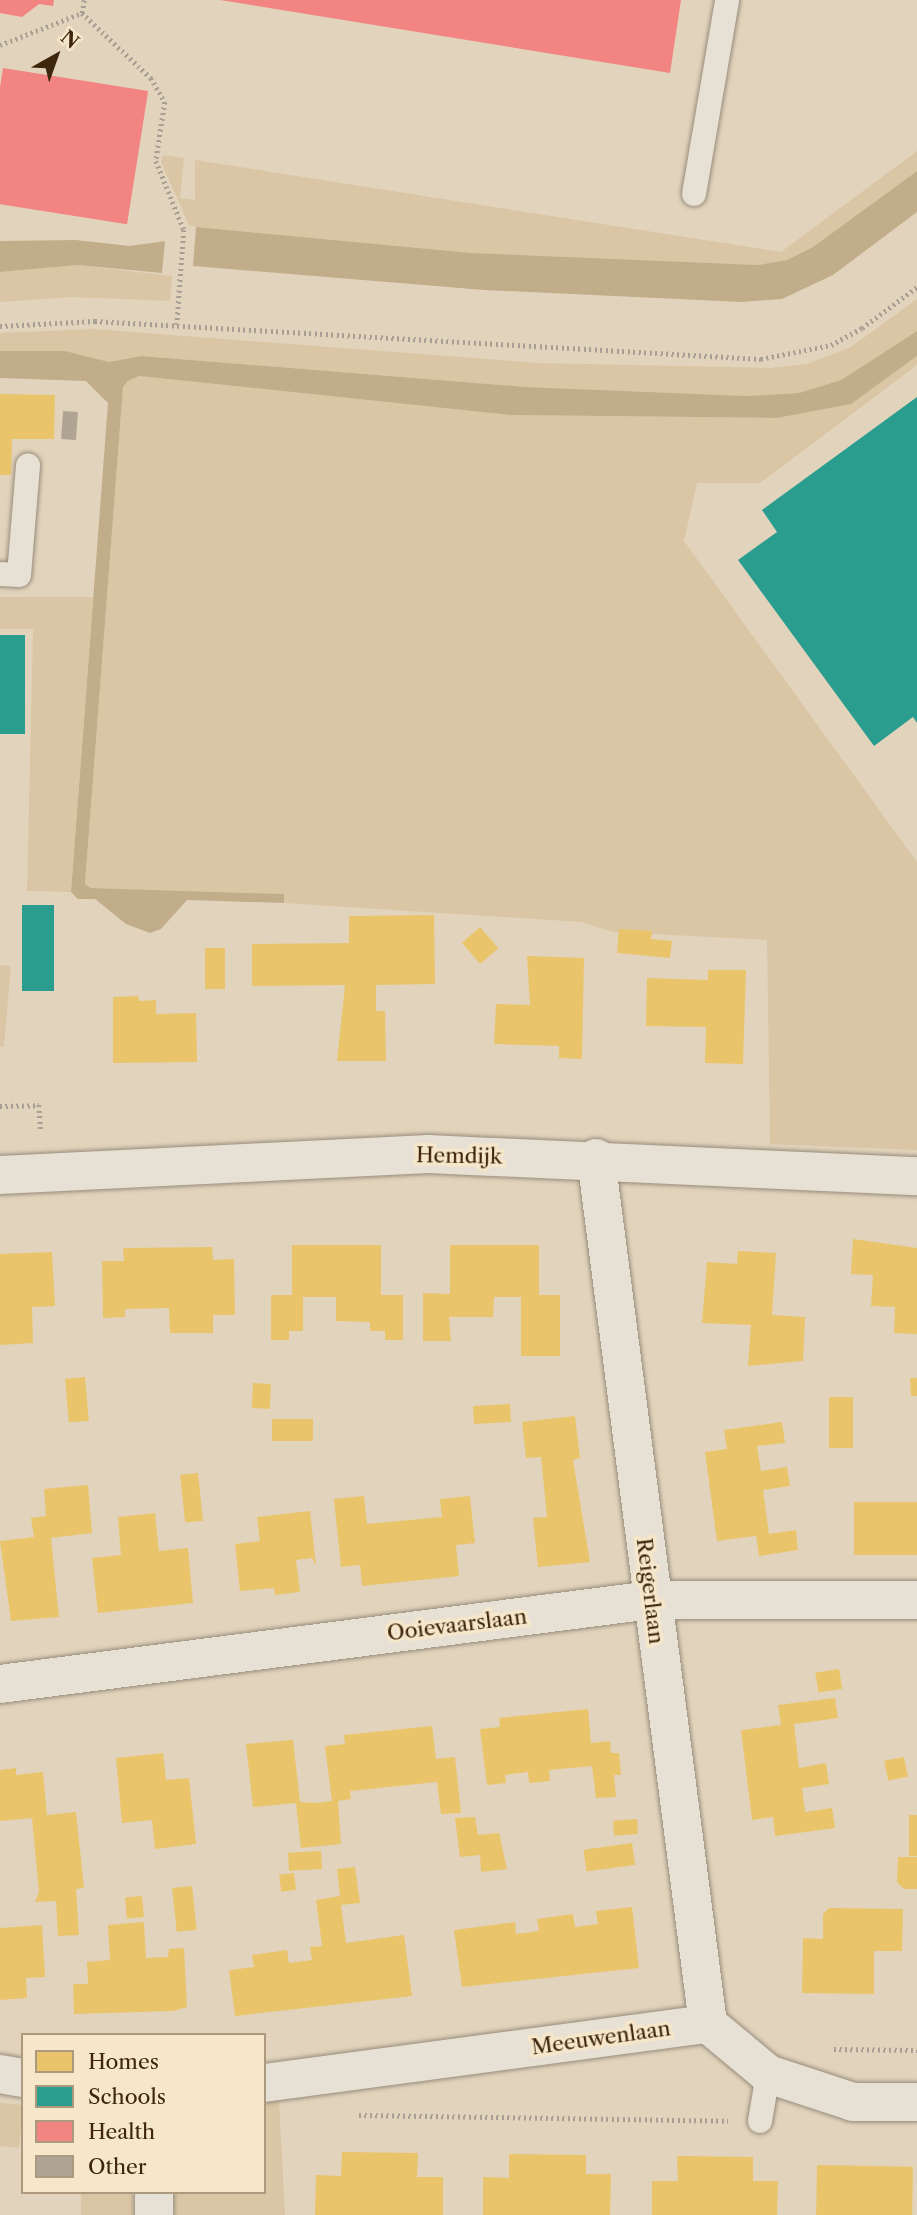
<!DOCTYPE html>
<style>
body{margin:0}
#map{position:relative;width:917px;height:2215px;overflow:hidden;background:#e2d4bc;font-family:"Libre Caslon Text",serif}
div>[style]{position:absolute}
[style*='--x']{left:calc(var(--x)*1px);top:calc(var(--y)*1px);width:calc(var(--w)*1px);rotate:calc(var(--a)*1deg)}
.green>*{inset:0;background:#dac6a5;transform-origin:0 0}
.water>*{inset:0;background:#c2ad8b}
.homes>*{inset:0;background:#e9c46a;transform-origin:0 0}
.schools>*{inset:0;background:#2a9d8f;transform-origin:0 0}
.health>*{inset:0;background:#f28482;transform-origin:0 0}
.building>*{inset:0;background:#b0a594;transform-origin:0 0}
.path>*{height:4.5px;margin-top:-2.25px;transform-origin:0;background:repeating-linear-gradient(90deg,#a79f94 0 2px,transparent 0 5.5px)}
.roads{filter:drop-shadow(0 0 2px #978c7b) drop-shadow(0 0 2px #978c7b)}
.service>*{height:24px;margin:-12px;padding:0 12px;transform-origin:12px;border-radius:12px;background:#e7e0d4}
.minor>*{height:38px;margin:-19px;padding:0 19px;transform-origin:19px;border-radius:19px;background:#e7e0d4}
span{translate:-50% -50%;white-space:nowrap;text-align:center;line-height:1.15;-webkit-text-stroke:7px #f6e6ca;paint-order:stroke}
.street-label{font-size:21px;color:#3e260c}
.legend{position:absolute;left:21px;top:2033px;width:245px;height:161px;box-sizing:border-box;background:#f6e6ca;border:2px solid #ac997e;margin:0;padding:9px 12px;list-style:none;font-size:21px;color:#3e260c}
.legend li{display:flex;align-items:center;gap:14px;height:35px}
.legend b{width:35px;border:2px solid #ac997e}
.north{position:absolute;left:21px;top:21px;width:70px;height:70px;-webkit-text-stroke:5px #f6e6ca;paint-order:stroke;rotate:40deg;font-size:19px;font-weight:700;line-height:28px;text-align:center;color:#3e260c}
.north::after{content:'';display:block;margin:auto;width:24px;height:32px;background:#3e260c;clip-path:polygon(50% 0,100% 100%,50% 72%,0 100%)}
</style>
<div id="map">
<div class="green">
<div style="clip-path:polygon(917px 151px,917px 171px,813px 247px,787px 260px,758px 265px,472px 253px,196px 227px,189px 225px,161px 162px,163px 155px,184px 158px,180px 198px,195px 200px,195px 160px,781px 252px)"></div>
<div style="clip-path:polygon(78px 265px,172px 276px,170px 301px,72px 297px,0 302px,0 272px)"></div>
<div style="clip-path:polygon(917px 299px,917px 331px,841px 380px,799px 393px,747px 396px,526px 387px,141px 356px,109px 362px,65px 351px,0 351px,0 333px,94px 329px,539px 363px,770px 368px,807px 364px,851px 347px)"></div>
<div style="clip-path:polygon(917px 356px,917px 365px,760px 483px,697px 483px,684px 541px,917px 862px,917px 1150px,770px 1144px,767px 940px,613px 932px,581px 922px,284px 903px,284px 894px,91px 888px,85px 884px,123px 387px,128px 381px,139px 376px,511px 415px,777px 418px,850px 404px)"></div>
<div style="clip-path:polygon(0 597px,93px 597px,71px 892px,27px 891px,33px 629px,0 629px)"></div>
<div style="left:0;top:965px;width:11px;height:81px;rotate:5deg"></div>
<div style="clip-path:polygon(279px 2100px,285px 2215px,175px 2215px,174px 2192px,264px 2192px,264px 2102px)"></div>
<div style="left:0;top:2103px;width:23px;height:43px;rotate:5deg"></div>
<div style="left:81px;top:2192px;width:52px;height:23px"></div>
</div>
<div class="water">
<div style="clip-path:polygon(917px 171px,917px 212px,833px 275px,782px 299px,741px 302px,484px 290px,193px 266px,196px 227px,472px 253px,758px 265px,787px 260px,813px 247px)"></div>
<div style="clip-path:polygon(76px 240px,130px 246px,165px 241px,162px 273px,78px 265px,0 272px,0 241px)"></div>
<div style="clip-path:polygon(917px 331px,917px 356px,851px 404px,777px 418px,511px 415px,139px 376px,128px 381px,123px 387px,85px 884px,91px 888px,284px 894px,284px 903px,187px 900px,161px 929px,150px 933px,126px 924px,95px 899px,78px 899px,71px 892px,108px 403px,86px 381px,0 378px,0 351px,65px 351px,109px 362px,141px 356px,526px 387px,747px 396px,799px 393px,841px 380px)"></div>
</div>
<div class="homes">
<div style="clip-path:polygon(0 394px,55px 395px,54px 439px,12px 439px,11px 475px,0 475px)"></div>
<div style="clip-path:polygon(434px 915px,435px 984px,376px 985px,376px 1011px,385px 1011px,386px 1061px,337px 1061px,345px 985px,252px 986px,252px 944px,349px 943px,349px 916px)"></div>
<div style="left:480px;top:927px;width:28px;height:24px;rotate:49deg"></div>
<div style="clip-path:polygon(619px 929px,652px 931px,651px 939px,672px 941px,670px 958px,617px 953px)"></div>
<div style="left:205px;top:948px;width:20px;height:41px"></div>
<div style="clip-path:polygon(527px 956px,584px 958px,582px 1059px,559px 1058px,559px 1046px,494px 1044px,496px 1004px,530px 1005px)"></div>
<div style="clip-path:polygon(708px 970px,746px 970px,743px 1064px,705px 1063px,706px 1027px,646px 1026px,647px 978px,708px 980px)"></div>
<div style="clip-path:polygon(138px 996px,139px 1001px,156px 1000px,156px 1014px,196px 1013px,197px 1062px,113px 1063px,113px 997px)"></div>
<div style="clip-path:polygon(853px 1239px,917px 1248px,917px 1334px,894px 1333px,895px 1307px,871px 1306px,873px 1275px,851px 1274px)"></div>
<div style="clip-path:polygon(292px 1245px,381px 1245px,381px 1295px,403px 1295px,403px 1340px,385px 1340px,385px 1331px,370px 1331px,370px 1322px,336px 1321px,336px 1297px,303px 1297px,303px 1331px,289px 1331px,289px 1340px,271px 1340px,271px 1295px,292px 1295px)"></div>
<div style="clip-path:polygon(450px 1245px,539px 1245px,539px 1295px,560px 1295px,560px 1356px,521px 1356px,521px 1297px,494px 1297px,493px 1317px,449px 1317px,451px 1341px,423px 1341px,423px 1293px,450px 1294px)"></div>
<div style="clip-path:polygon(212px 1247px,213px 1260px,234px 1259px,235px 1315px,213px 1315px,213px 1333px,170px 1333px,169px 1308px,125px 1309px,125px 1317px,103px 1318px,102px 1261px,124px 1261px,123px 1248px)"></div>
<div style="clip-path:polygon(738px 1251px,776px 1253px,772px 1315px,805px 1317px,803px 1361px,748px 1366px,751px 1325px,702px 1323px,707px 1262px,737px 1264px)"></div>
<div style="clip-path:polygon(52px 1252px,55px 1306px,32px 1307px,33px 1343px,0 1345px,0 1254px)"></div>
<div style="left:85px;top:1377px;width:44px;height:20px;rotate:85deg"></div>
<div style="clip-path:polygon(910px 1378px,917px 1378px,917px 1396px,911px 1396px)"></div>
<div style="left:253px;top:1383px;width:18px;height:25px;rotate:3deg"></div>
<div style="left:829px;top:1397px;width:24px;height:51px"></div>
<div style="left:510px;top:1404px;width:18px;height:37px;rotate:87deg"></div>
<div style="clip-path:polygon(575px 1416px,580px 1458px,573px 1460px,590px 1562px,538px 1567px,533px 1518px,547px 1517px,541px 1457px,526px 1458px,522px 1422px)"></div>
<div style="left:272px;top:1419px;width:41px;height:22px"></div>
<div style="clip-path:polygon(782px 1422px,785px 1443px,757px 1446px,761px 1471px,787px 1467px,790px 1486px,763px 1490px,769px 1534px,796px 1530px,798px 1550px,759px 1556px,756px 1536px,717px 1541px,705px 1452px,727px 1449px,724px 1430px)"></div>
<div style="left:198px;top:1473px;width:48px;height:18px;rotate:84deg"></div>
<div style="clip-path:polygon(88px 1485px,92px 1533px,51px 1538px,59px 1617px,11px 1621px,0 1541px,34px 1537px,31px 1518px,46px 1516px,44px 1489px)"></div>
<div style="clip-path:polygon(364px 1496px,367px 1524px,442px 1517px,440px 1499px,470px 1496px,475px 1543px,456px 1545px,459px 1576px,362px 1586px,360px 1565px,341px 1567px,334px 1499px)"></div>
<div style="left:917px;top:1502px;width:53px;height:63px;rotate:90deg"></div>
<div style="clip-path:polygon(310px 1511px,316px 1566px,312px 1558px,296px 1560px,300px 1592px,275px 1595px,274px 1588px,240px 1591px,235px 1544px,260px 1541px,257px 1517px)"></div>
<div style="clip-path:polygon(155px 1513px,159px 1551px,188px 1548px,193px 1603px,98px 1613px,92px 1558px,121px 1555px,118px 1517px)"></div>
<div style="left:839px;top:1669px;width:20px;height:24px;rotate:81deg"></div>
<div style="clip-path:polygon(835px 1698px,838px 1718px,794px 1724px,799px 1768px,826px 1763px,829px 1784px,802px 1788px,805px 1812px,832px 1808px,835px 1828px,775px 1836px,773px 1817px,752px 1820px,741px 1730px,781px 1725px,778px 1705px)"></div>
<div style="clip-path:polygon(588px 1709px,591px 1743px,610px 1741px,611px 1753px,619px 1753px,621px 1775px,614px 1775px,616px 1797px,596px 1798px,592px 1766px,549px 1770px,550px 1781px,529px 1783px,528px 1772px,505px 1775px,506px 1783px,487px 1785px,480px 1729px,500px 1727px,499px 1718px)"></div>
<div style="clip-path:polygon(432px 1726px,436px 1759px,455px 1757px,461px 1813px,441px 1814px,437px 1782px,350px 1791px,351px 1799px,338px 1801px,341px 1844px,301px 1848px,296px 1803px,253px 1807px,246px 1744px,293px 1740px,300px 1802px,316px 1803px,332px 1801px,325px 1746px,345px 1744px,344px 1735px)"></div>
<div style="clip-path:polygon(163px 1753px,166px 1780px,189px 1778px,196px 1844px,155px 1849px,152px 1820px,122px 1823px,116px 1758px)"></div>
<div style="left:904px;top:1757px;width:20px;height:20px;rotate:79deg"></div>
<div style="clip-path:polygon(16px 1768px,16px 1775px,43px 1772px,47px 1815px,76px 1812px,84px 1888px,76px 1889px,79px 1935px,58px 1936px,56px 1901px,35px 1902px,39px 1892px,32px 1818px,0 1821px,0 1770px)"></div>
<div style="left:909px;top:1815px;width:8px;height:41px"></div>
<div style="clip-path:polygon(475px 1817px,478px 1835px,499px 1833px,507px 1869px,481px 1872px,480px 1855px,460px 1857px,455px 1818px)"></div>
<div style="left:637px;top:1819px;width:15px;height:24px;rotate:86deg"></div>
<div style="left:632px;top:1843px;width:22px;height:49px;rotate:82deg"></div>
<div style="left:321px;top:1851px;width:18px;height:33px;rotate:87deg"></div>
<div style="clip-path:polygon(898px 1857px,917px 1857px,917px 1889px,904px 1889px,897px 1882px)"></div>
<div style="clip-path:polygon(355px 1867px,360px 1903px,341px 1905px,346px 1943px,404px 1935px,412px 1996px,235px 2016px,229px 1970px,254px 1967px,252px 1955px,287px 1950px,289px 1963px,312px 1960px,310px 1947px,322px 1946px,316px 1900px,340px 1896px,337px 1869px)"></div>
<div style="left:294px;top:1873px;width:17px;height:15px;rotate:83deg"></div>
<div style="left:192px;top:1886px;width:44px;height:20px;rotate:84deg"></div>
<div style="left:142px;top:1896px;width:21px;height:17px;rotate:85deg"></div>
<div style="clip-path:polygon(632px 1907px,639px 1968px,462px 1987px,454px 1930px,515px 1922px,516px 1934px,539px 1931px,537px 1919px,573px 1914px,575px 1927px,598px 1924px,596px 1911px)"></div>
<div style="clip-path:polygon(829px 1908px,903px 1909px,902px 1951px,874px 1951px,874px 1994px,802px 1993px,803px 1938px,823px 1939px,823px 1914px)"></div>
<div style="clip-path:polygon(144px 1922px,146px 1958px,168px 1957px,169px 1949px,184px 1948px,187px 2007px,173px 2011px,74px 2014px,73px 1984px,88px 1984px,87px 1962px,110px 1960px,108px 1925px)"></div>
<div style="clip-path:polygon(42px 1925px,45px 1977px,26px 1978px,27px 1998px,0 2000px,0 1928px)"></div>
<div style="clip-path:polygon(342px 2152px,418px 2153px,417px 2177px,443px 2177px,443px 2215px,315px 2215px,316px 2175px,341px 2176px)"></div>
<div style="clip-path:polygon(509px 2154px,586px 2155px,586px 2174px,611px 2174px,610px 2215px,483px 2215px,483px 2177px,509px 2178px)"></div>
<div style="clip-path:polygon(677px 2156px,753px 2157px,753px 2181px,778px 2181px,777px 2215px,652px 2215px,652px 2181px,678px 2181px)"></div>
<div style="left:817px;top:2165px;width:96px;height:50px;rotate:1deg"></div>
</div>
<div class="schools">
<div style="clip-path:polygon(917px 397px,917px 723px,913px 717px,874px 746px,738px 560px,777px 532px,762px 510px)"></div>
<div style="left:0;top:635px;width:25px;height:99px"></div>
<div style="left:22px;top:905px;width:32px;height:86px"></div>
</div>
<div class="health">
<div style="clip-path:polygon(0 0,54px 0,53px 6px,39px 4px,22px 17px,0 13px)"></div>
<div style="clip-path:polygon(220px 0,681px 0,670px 73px)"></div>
<div style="left:3px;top:68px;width:147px;height:135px;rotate:9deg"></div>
</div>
<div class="building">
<div style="left:63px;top:411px;width:15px;height:28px;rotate:4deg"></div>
</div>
<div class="path">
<div style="--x:82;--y:13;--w:95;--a:43.3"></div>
<div style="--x:151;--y:78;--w:28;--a:60"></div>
<div style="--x:165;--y:102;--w:60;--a:98.7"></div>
<div style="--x:156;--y:161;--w:74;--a:67.9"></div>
<div style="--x:184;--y:230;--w:95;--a:94.2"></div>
<div style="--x:0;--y:45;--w:88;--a:-21.3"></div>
<div style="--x:82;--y:13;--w:13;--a:-81"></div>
<div style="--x:0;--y:326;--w:95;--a:-3"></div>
<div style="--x:95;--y:321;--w:667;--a:3.27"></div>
<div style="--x:761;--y:359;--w:71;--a:-11.3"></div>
<div style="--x:831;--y:345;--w:35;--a:-29"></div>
<div style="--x:862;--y:328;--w:69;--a:-36.7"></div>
<div style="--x:0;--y:1106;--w:39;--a:-1"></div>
<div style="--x:39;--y:1105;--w:26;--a:86"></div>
<div style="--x:834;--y:2049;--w:83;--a:0.7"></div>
<div style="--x:359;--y:2115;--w:369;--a:0.9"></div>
</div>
<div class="roads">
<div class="service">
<div style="--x:694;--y:194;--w:197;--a:-80.3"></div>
<div style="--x:0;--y:574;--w:19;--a:3"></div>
<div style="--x:19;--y:575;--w:110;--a:-85.3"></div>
<div style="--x:760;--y:2121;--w:48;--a:-80.3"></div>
</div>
<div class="minor">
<div style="--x:596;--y:1158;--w:873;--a:82.63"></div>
<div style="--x:0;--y:1175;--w:429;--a:-2.8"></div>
<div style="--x:428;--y:1154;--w:489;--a:2.6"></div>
<div style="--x:0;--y:1684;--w:656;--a:-7.35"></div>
<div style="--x:651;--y:1600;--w:266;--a:0"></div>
<div style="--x:0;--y:2074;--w:23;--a:10"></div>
<div style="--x:264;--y:2083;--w:448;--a:-7.6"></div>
<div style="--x:708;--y:2024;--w:78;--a:39.8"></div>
<div style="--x:768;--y:2074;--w:89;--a:18.2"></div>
<div style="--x:853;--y:2102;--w:64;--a:0"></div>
<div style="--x:154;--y:2192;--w:23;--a:90"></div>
</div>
</div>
<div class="street-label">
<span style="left:459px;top:1156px;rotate:1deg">Hemdijk</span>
<span style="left:650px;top:1591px;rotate:83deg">Reigerlaan</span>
<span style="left:457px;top:1625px;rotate:-7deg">Ooievaarslaan</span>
<span style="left:601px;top:2038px;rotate:-8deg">Meeuwenlaan</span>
</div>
<ul class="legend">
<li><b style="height:19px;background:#e9c46a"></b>Homes</li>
<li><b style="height:19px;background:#2a9d8f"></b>Schools</li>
<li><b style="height:19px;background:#f28482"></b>Health</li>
<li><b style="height:19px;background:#b0a594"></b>Other</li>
</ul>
<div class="north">N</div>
</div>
